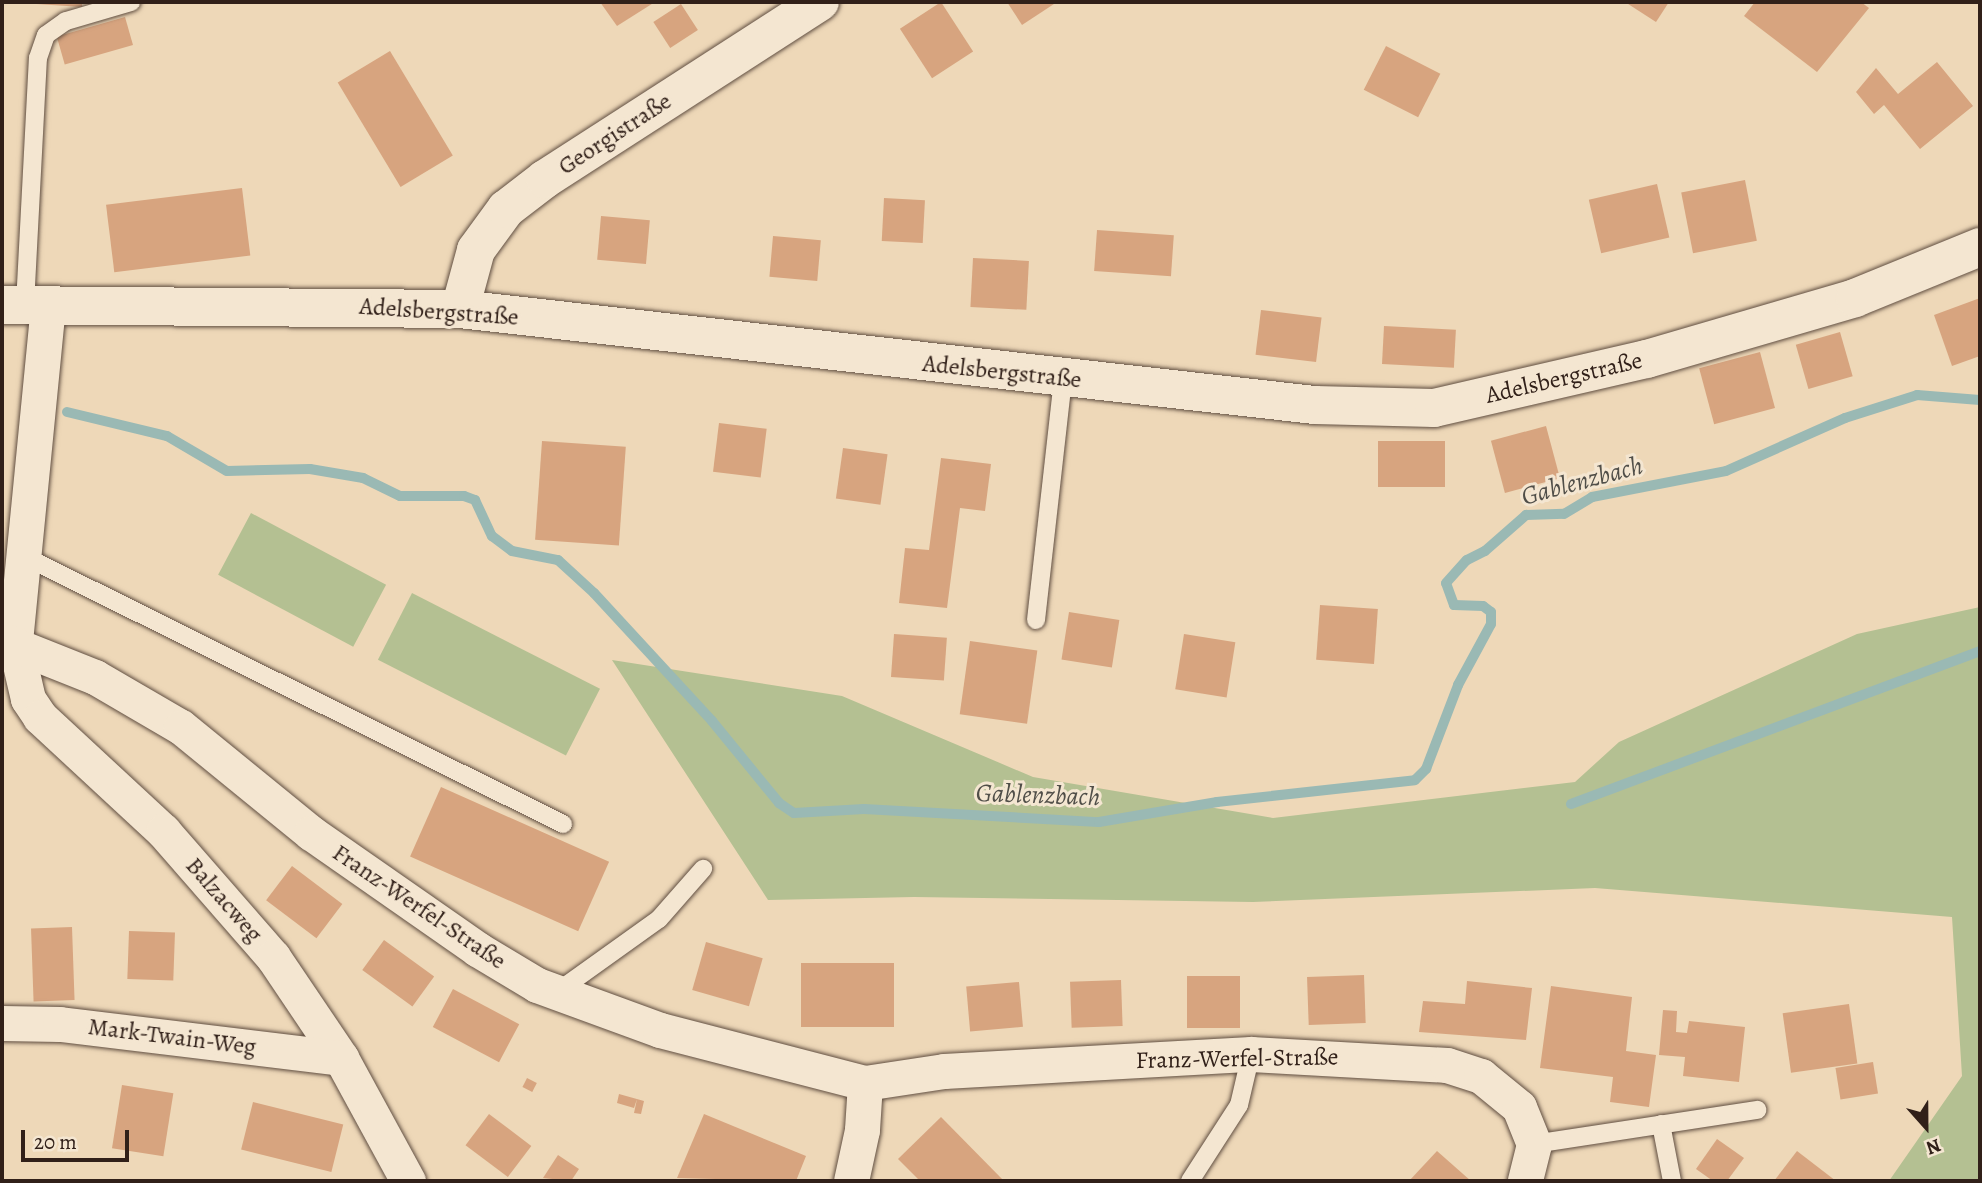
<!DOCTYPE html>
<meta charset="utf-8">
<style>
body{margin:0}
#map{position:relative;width:1982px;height:1183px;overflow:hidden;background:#eed8b8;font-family:Alegreya,serif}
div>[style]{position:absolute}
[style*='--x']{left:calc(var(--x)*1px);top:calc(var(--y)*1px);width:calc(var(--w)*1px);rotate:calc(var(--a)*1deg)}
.green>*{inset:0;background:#b4c092;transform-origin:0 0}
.stream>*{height:10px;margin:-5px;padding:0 5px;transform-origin:5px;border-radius:5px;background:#9ab9b4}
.building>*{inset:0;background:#d7a47f;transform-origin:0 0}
.roads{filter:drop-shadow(0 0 2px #604e41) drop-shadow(0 0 2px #604e41)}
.lane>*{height:18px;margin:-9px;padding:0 9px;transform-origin:9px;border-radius:9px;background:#f4e6d1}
.street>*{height:35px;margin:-17.5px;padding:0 17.5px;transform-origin:17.5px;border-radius:17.5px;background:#f4e6d1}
.secondary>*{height:38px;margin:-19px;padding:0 19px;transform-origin:19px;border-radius:19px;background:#f4e6d1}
span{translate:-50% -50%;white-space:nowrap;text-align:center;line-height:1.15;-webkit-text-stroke:6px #f4e6d1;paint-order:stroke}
.street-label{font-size:24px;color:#312019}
.water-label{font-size:26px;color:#504e48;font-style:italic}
.frame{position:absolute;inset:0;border:4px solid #312019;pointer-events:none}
.north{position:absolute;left:1891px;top:1092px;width:70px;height:70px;-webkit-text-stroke:5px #f4e6d1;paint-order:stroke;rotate:159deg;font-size:19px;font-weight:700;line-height:28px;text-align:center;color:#312019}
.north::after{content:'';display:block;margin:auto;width:24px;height:32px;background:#312019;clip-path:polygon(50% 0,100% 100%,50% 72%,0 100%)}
.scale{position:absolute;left:21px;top:1130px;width:108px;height:32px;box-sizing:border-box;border:4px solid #312019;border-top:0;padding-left:9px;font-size:21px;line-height:24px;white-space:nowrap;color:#312019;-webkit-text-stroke:5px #f4e6d1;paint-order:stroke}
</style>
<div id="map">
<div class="green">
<div style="left:251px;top:513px;width:153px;height:70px;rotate:28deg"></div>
<div style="left:412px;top:593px;width:211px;height:75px;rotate:27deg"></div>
<div style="clip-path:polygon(1980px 607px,1980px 1181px,1889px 1181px,1962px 1076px,1952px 917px,1595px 888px,1253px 902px,914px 897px,768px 900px,612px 660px,842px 696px,1033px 777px,1273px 818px,1575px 782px,1619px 742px,1857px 634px)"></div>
</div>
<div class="stream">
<div style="--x:67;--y:412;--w:103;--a:13.5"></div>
<div style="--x:167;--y:436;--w:69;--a:30.3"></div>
<div style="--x:227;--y:471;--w:83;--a:-1.4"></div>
<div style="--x:310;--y:469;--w:54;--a:9.6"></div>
<div style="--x:363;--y:478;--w:41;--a:25.9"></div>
<div style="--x:400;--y:496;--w:64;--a:0"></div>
<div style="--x:464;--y:496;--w:12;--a:20"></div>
<div style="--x:475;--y:500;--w:40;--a:65"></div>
<div style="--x:492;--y:536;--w:25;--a:37"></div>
<div style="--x:512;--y:551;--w:47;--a:11.1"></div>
<div style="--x:558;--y:560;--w:49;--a:42.5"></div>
<div style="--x:594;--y:593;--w:174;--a:47.3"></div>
<div style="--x:712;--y:721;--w:106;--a:50.7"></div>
<div style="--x:779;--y:803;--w:18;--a:34"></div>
<div style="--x:794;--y:813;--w:70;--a:-3.3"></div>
<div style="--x:864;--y:809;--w:235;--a:3.2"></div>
<div style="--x:1099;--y:822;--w:120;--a:-9.6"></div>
<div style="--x:1217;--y:802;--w:199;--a:-6.3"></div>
<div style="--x:1415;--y:780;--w:16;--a:-45"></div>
<div style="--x:1426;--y:769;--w:90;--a:-69.1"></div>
<div style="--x:1458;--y:685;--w:69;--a:-61.6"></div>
<div style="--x:1491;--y:624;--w:12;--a:-90"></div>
<div style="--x:1491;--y:612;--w:10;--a:-143"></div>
<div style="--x:1483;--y:606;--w:29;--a:-178"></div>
<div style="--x:1454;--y:605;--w:23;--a:-110"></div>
<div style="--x:1446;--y:583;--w:31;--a:-48"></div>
<div style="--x:1467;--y:560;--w:20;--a:-27"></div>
<div style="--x:1485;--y:551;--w:55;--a:-41.3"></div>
<div style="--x:1526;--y:515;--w:38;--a:-2"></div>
<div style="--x:1564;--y:514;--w:33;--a:-31"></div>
<div style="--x:1592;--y:497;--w:136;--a:-11"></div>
<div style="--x:1726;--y:471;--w:130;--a:-24"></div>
<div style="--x:1845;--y:418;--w:76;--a:-17.7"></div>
<div style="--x:1917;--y:395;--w:63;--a:4.5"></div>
<div style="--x:1571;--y:804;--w:437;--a:-20.5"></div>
</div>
<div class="building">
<div style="clip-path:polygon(6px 2px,82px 2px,82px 7px)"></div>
<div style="clip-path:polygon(600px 2px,655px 2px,617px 26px)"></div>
<div style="left:941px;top:2px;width:59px;height:49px;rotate:57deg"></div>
<div style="clip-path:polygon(1007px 2px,1057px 2px,1022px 25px)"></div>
<div style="clip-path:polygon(1625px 2px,1669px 2px,1656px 22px)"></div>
<div style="clip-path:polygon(1755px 2px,1861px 2px,1869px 8px,1817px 72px,1744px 16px)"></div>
<div style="left:681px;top:4px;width:31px;height:33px;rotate:57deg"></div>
<div style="left:125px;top:17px;width:29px;height:71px;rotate:74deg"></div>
<div style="left:1386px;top:46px;width:61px;height:49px;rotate:27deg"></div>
<div style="left:390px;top:51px;width:122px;height:61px;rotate:59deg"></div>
<div style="clip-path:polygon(1937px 62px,1973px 106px,1920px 149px,1884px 105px,1874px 114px,1856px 92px,1876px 68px,1898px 94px)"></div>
<div style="left:1745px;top:180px;width:62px;height:65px;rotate:79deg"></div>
<div style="left:1657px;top:184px;width:55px;height:70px;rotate:77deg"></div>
<div style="left:242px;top:188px;width:68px;height:137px;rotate:83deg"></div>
<div style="left:884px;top:198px;width:41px;height:43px;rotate:3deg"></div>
<div style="left:601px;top:216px;width:49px;height:44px;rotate:5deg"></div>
<div style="left:1097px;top:230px;width:77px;height:41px;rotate:4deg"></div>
<div style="left:773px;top:236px;width:48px;height:41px;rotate:5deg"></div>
<div style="left:973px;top:258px;width:56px;height:49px;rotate:3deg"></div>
<div style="clip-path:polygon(1980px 298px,1980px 356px,1952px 366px,1934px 315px)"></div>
<div style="left:1261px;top:310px;width:61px;height:45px;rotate:7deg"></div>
<div style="left:1384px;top:326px;width:72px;height:38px;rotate:3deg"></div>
<div style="left:1840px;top:332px;width:46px;height:46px;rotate:74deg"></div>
<div style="left:1760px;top:352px;width:58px;height:63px;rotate:75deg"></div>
<div style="left:719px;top:423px;width:48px;height:49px;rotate:7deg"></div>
<div style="left:1546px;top:426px;width:54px;height:57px;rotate:75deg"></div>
<div style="left:542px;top:441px;width:84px;height:99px;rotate:4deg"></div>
<div style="left:1378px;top:441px;width:67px;height:46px"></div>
<div style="left:843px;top:448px;width:45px;height:51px;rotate:8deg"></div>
<div style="clip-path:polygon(941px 458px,991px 464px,985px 511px,960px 508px,947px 608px,899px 603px,905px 548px,929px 550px)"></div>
<div style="left:1320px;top:605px;width:58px;height:55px;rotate:4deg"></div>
<div style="left:1069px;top:612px;width:51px;height:48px;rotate:9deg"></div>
<div style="left:894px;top:634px;width:53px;height:43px;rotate:4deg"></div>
<div style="left:1184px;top:634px;width:52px;height:56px;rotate:9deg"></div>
<div style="left:970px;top:641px;width:68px;height:74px;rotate:8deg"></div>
<div style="left:441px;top:787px;width:184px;height:76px;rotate:24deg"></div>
<div style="left:292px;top:866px;width:63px;height:43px;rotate:37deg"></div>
<div style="left:72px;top:927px;width:73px;height:41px;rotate:88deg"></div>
<div style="left:129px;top:931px;width:46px;height:48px;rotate:2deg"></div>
<div style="left:384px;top:940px;width:62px;height:37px;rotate:36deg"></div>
<div style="left:706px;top:942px;width:59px;height:50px;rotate:16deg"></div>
<div style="left:801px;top:963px;width:93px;height:64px"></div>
<div style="left:1364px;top:975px;width:48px;height:57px;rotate:88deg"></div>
<div style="left:1240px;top:976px;width:52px;height:53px;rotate:90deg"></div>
<div style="left:1121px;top:980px;width:46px;height:51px;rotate:88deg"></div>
<div style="clip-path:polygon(1467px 981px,1532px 988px,1526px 1040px,1419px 1032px,1423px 1001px,1465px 1004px)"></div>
<div style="left:1019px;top:982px;width:45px;height:53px;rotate:85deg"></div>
<div style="clip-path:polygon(1551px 986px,1632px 997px,1626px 1051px,1656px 1055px,1649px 1107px,1610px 1102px,1613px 1077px,1540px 1068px)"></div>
<div style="left:453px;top:989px;width:75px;height:43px;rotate:28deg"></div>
<div style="left:1849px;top:1004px;width:60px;height:67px;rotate:82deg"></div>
<div style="clip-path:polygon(1663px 1010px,1677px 1011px,1676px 1032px,1687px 1033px,1689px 1021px,1745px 1027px,1739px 1082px,1683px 1076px,1685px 1057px,1659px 1055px)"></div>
<div style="left:1873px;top:1062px;width:32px;height:38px;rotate:81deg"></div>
<div style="left:527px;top:1078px;width:11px;height:10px;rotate:27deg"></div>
<div style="left:122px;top:1085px;width:52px;height:64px;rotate:9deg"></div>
<div style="clip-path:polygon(619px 1094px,644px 1101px,641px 1114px,634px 1113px,637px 1099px,634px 1108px,617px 1103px)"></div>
<div style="left:253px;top:1102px;width:93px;height:49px;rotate:14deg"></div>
<div style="left:489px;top:1114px;width:53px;height:39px;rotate:37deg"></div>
<div style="clip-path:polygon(704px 1114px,806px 1156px,796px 1181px,677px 1178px)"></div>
<div style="clip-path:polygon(941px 1117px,1004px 1181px,920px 1181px,898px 1159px)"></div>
<div style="clip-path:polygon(1717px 1139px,1744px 1158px,1727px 1181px,1713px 1181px,1696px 1169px)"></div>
<div style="clip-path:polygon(1437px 1151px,1471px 1181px,1409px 1181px)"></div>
<div style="clip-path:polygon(1797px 1151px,1836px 1181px,1774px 1181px)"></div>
<div style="clip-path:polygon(558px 1155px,579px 1169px,571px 1181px,543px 1178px)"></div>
</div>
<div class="roads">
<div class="lane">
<div style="--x:25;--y:305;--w:247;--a:-87"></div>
<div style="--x:38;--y:58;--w:24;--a:-71"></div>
<div style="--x:46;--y:35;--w:24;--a:-35"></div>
<div style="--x:66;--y:21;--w:68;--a:-16.3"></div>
<div style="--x:24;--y:556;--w:602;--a:26.44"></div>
<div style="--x:1036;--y:620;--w:244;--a:-83.6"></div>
<div style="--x:557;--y:992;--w:125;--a:-35.6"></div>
<div style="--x:659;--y:919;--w:67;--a:-48.7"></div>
<div style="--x:1661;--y:1124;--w:58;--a:79.1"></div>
<div style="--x:1534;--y:1144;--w:226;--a:-8.7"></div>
<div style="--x:1190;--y:1181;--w:90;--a:-57.2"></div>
<div style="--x:1239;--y:1105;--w:52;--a:-76.8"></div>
</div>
<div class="street">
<div style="--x:48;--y:305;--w:340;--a:95.6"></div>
<div style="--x:15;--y:643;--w:57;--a:76.9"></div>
<div style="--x:28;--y:699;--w:22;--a:56"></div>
<div style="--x:40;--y:717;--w:168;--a:42.8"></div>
<div style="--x:163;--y:831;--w:167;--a:48.9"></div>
<div style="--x:273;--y:957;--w:122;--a:56"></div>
<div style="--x:341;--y:1058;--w:140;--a:61.4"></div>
<div style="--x:2;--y:640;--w:100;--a:21.7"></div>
<div style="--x:95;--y:677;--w:99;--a:30.2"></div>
<div style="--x:181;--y:727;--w:168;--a:39.2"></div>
<div style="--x:311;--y:833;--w:203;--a:34.9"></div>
<div style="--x:477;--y:949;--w:70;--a:31"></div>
<div style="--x:537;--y:985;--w:131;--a:20.1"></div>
<div style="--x:660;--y:1030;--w:212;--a:14.5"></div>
<div style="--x:865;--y:1083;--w:47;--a:93.7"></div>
<div style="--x:862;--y:1130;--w:52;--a:102.2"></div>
<div style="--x:2;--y:1023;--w:58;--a:1"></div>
<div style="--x:60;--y:1024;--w:283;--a:6.9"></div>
<div style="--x:865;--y:1083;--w:80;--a:-8.6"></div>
<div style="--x:944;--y:1071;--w:307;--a:-3.2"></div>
<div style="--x:1251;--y:1054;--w:196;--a:3.2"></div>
<div style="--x:1447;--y:1065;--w:36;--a:18"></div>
<div style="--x:1481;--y:1076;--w:49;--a:39.2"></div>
<div style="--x:1519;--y:1107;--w:40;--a:68"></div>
<div style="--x:1534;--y:1144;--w:38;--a:104"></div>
</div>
<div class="secondary">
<div style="--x:2;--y:305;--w:458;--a:0.5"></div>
<div style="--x:460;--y:309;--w:860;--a:6.41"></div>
<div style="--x:1315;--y:405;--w:119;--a:1.4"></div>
<div style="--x:1434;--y:408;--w:219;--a:-13"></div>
<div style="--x:1647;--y:359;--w:217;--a:-16.3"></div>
<div style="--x:1855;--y:298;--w:135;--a:-22.2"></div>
<div style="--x:460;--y:309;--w:61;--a:-74.8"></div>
<div style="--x:476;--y:250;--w:51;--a:-53.8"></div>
<div style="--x:506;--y:209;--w:49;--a:-37.6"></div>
<div style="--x:545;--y:179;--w:327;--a:-32.8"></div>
</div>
</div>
<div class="street-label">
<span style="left:615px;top:134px;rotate:-33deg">Georgistraße</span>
<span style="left:439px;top:312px;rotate:4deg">Adelsbergstraße</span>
<span style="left:1002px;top:372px;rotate:6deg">Adelsbergstraße</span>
<span style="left:1564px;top:378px;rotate:-13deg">Adelsbergstraße</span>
<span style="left:224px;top:900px;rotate:49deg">Balzacweg</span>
<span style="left:419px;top:907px;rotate:34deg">Franz-Werfel-Straße</span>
<span style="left:172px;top:1037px;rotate:7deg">Mark-Twain-Weg</span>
<span style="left:1237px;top:1059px;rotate:-1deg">Franz-Werfel-Straße</span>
</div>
<div class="water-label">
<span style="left:1582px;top:481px;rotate:-15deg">Gablenzbach</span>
<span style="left:1038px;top:795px;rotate:2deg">Gablenzbach</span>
</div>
<div class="frame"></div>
<div class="north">N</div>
<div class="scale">20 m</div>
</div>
